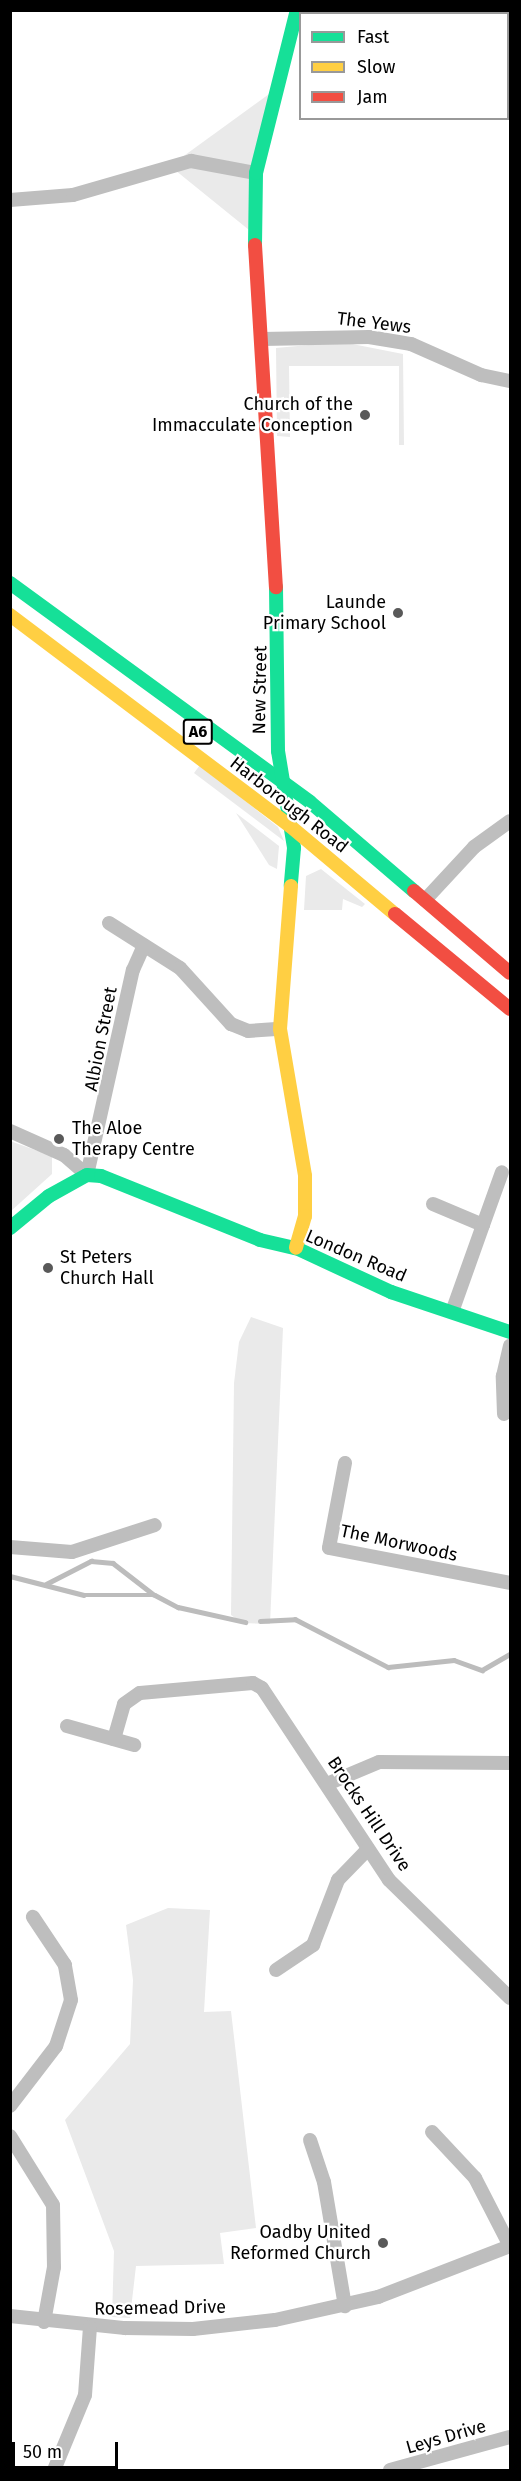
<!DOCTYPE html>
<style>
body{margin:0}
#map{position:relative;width:521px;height:2481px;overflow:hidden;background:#fff;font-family:"Fira Sans",sans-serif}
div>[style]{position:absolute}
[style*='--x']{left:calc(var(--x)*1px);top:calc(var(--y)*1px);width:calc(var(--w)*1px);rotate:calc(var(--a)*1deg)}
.green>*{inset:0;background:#eaeaea}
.stream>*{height:4.5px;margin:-2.25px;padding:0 2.25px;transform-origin:2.25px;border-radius:2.25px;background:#bcbcbc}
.street>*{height:14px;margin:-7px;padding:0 7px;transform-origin:7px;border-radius:7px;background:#bebebe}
.fast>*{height:14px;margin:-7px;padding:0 7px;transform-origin:7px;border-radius:7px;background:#16e098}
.slow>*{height:14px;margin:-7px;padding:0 7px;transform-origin:7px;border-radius:7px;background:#ffcf43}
.jam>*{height:14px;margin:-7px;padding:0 7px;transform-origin:7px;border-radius:7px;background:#f24e42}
.dots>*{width:16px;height:16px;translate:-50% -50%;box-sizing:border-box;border:3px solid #fff;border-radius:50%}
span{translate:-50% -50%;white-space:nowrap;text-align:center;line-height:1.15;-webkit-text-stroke:4.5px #fff;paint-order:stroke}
.shield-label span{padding:2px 4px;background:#fff;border:2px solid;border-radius:4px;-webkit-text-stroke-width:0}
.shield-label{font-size:16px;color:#000;font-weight:700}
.street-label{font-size:18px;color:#000}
.poi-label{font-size:18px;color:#000}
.right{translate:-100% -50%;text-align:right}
.left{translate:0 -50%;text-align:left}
.frame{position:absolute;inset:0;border:12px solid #000;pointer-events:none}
.legend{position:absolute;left:299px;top:12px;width:210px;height:108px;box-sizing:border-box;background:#fff;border:2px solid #999;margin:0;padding:8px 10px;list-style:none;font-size:18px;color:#000}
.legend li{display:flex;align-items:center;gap:12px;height:30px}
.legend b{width:30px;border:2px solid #999}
.scale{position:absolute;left:12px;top:2442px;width:106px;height:27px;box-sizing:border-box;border:3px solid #000;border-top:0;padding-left:8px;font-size:18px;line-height:21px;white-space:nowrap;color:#000;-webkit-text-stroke:4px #fff;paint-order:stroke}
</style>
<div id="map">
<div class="green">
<div style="clip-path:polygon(310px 11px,482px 11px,481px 14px)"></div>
<div style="clip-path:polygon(276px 89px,254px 234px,170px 166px)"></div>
<div style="clip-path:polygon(342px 342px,403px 354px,404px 445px,399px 445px,399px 366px,289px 366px,290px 437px,277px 436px,276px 348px)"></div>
<div style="clip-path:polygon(200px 765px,278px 827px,284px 841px,194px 773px)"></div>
<div style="clip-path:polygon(236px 813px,279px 846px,277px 869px,269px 865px)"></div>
<div style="clip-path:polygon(321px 869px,365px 904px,362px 907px,343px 899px,342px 910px,304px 910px,306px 876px)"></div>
<div style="clip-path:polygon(10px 1141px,52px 1156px,52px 1174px,11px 1211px)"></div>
<div style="clip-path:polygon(251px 1317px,283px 1328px,270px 1624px,242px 1623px,231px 1615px,234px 1383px,239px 1342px)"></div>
<div style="clip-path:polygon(168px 1908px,210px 1910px,204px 2012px,231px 2011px,256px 2228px,220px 2233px,224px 2264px,136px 2266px,130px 2318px,112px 2317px,114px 2251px,65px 2120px,130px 2044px,133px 1980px,126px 1925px)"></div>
</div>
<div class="stream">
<div style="--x:10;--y:1576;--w:76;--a:14.4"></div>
<div style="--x:84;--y:1595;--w:71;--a:0"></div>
<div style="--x:155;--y:1595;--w:26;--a:28"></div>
<div style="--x:178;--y:1607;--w:69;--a:12.6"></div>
<div style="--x:46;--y:1584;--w:51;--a:-27.1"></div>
<div style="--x:91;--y:1561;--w:22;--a:5"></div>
<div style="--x:113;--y:1563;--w:51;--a:37.8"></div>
<div style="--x:260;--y:1621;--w:35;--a:-3"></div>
<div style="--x:295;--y:1619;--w:105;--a:27.3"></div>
<div style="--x:388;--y:1667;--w:66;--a:-6.1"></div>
<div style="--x:454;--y:1660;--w:30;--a:20"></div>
<div style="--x:482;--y:1670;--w:32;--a:-30"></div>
</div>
<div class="street">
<div style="--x:310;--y:10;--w:21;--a:11"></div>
<div style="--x:508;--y:81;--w:2;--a:0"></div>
<div style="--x:10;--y:200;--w:63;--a:-4.5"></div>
<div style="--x:73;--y:195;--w:123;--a:-16.1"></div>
<div style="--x:191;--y:161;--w:66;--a:10.5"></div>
<div style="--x:262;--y:339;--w:107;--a:-1.1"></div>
<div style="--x:369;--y:337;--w:43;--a:9.5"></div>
<div style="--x:411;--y:344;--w:77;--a:23.9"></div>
<div style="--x:481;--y:375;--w:30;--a:12"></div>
<div style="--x:425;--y:900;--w:72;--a:-47.2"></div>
<div style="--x:474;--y:847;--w:44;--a:-35.8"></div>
<div style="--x:109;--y:923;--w:84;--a:32.4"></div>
<div style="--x:180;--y:968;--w:76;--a:47.7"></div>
<div style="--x:231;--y:1024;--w:18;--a:22"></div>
<div style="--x:248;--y:1031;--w:32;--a:-4"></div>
<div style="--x:10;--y:1131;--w:59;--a:24"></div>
<div style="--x:64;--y:1155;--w:30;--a:41"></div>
<div style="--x:87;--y:1175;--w:210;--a:-77.4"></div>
<div style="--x:133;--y:970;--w:27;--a:-66"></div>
<div style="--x:433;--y:1204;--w:54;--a:22.8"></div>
<div style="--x:483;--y:1225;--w:92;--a:109.6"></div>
<div style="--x:483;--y:1225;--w:56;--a:-70.3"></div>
<div style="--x:504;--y:1414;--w:38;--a:-92"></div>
<div style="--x:503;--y:1376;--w:31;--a:-77"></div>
<div style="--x:345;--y:1463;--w:86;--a:100.7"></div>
<div style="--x:329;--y:1548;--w:184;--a:10.9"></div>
<div style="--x:10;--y:1547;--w:62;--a:4.6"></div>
<div style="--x:72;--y:1552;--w:87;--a:-18"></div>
<div style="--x:67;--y:1726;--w:70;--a:15.8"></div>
<div style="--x:114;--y:1739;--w:36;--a:-74"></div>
<div style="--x:124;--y:1704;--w:19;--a:-35"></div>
<div style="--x:140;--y:1693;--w:113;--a:-5.1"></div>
<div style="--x:253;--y:1683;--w:10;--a:29"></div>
<div style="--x:262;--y:1688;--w:230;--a:56.5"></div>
<div style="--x:389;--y:1880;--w:169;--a:44.3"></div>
<div style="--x:327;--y:1784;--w:56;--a:-22.9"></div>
<div style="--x:379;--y:1762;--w:131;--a:0.4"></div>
<div style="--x:276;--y:1970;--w:45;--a:-34"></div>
<div style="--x:313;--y:1945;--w:70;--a:-69"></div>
<div style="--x:338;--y:1880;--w:43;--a:-45.9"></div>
<div style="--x:10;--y:2106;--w:76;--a:-52.5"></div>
<div style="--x:56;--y:2046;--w:48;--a:-71.9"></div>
<div style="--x:71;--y:2000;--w:36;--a:-100"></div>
<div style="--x:65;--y:1965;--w:58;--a:-123.7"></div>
<div style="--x:432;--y:2132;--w:63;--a:46.9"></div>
<div style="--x:475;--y:2178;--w:76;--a:62.8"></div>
<div style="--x:10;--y:2136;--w:81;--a:58.1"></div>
<div style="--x:53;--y:2205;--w:62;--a:89.1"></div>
<div style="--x:54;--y:2267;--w:56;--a:100.3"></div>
<div style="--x:310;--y:2140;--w:44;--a:71.6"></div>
<div style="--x:324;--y:2182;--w:126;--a:80.4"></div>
<div style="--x:10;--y:2316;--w:116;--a:6"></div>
<div style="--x:125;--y:2328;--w:68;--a:0.8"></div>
<div style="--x:193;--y:2329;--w:82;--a:-6.3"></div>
<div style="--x:275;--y:2320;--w:106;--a:-12.6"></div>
<div style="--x:378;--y:2297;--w:142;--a:-21.1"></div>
<div style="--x:54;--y:2470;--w:81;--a:-67.5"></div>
<div style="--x:85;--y:2395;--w:68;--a:-85.8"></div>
<div style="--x:390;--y:2470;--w:124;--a:-15.4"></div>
</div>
<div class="fast">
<div style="--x:255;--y:245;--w:72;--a:-89.2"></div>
<div style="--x:256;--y:173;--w:168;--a:-75.9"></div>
<div style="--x:10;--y:583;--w:371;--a:36.1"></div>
<div style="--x:310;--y:802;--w:137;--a:40.6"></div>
<div style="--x:276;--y:587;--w:164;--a:89.3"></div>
<div style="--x:278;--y:751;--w:98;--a:80.6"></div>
<div style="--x:294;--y:848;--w:38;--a:95"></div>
<div style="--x:10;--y:1228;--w:50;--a:-39.4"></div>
<div style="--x:49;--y:1196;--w:43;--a:-28.9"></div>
<div style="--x:87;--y:1175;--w:14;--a:4"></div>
<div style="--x:101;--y:1176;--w:171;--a:21.9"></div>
<div style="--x:260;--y:1240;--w:37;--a:13"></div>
<div style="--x:296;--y:1248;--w:105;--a:24.9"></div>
<div style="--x:391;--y:1292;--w:126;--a:18.6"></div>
</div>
<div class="slow">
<div style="--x:10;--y:615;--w:351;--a:37"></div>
<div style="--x:290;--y:826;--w:137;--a:40"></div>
<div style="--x:291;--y:886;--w:143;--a:94.4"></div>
<div style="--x:280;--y:1029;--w:149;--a:80.3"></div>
<div style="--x:305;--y:1176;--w:40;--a:90"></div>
<div style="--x:305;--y:1216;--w:33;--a:106"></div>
</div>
<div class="jam">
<div style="--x:255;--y:245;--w:343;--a:86.5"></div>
<div style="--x:414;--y:891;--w:126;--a:40.5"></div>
<div style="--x:395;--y:914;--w:149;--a:39.6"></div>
</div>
<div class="dots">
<div style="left:365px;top:415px;background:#595959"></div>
<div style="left:398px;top:613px;background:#595959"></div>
<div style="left:59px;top:1139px;background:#595959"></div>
<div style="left:48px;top:1268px;background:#595959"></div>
<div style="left:383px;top:2243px;background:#595959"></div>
</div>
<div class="shield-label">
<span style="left:198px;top:732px">A6</span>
</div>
<div class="street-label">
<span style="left:374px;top:323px;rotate:7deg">The Yews</span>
<span style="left:260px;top:690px;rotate:-89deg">New Street</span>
<span style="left:289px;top:805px;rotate:38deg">Harborough Road</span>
<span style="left:101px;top:1039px;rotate:-79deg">Albion Street</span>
<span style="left:356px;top:1256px;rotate:23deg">London Road</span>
<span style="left:399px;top:1543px;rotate:12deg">The Morwoods</span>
<span style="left:369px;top:1814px;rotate:56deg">Brocks Hill Drive</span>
<span style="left:160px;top:2308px;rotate:-1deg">Rosemead Drive</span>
<span style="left:446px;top:2437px;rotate:-16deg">Leys Drive</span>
</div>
<div class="poi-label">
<span class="right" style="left:353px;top:415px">Church of the<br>Immacculate Conception</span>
<span class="right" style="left:386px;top:613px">Launde<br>Primary School</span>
<span class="left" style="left:72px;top:1139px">The Aloe<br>Therapy Centre</span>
<span class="left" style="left:60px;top:1268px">St Peters<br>Church Hall</span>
<span class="right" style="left:371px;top:2243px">Oadby United<br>Reformed Church</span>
</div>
<div class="frame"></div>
<ul class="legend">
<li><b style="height:8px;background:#16e098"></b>Fast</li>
<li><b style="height:8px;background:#ffcf43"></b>Slow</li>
<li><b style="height:8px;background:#f24e42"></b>Jam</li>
</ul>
<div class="scale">50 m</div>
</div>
